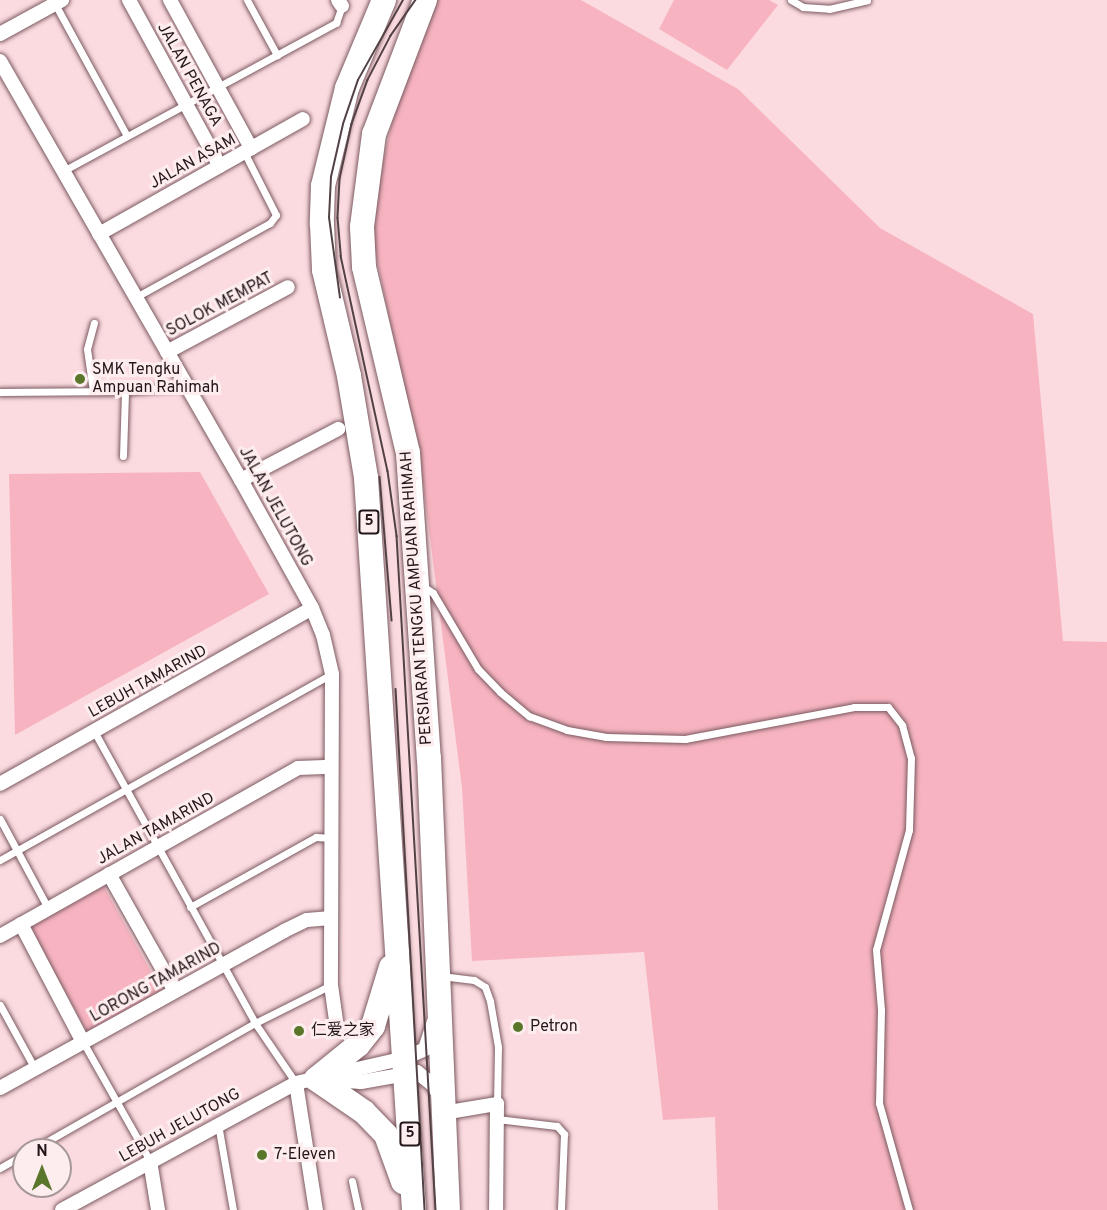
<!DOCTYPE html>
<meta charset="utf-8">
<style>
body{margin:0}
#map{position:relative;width:1107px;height:1210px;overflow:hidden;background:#fbdbe0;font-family:Overpass,"Noto Sans SC",sans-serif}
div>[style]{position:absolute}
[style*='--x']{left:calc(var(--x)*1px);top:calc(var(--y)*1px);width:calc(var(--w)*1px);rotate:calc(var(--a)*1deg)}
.green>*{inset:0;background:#f7b4c0;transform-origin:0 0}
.roads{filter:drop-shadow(0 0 2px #7b5a60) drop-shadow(0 0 2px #7b5a60)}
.lane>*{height:7px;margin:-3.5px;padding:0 3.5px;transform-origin:3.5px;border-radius:3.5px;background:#fff}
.street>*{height:14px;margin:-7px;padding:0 7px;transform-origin:7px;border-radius:7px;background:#fff}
.highway>*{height:24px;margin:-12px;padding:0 12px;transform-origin:12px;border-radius:12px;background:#fff}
.tram>*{height:1.5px;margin:-0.75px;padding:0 0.75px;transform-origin:0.75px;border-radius:0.75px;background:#534245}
.dots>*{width:16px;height:16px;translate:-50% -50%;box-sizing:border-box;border:3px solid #fdedef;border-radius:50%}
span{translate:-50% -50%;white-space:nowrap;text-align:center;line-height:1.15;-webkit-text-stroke:6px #fdedef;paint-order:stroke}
.shield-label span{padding:2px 4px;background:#fdedef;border:2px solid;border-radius:4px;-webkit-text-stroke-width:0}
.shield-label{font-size:15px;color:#241719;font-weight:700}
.street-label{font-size:16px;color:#241719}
.poi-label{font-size:16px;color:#241719}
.left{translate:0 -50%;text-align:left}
.north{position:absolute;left:12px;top:1138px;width:60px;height:60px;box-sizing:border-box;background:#fdedef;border:2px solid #a69799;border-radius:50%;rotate:0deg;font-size:16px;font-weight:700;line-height:24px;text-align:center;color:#241719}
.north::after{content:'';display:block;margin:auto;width:21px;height:27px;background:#5a762a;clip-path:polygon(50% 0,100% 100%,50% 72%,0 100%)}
</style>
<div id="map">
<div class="green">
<div style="clip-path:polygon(436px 0,581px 0,738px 89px,880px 228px,1033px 314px,1063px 641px,1107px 642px,1107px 1210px,718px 1210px,715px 1117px,663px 1120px,644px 952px,472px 961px,462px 788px,421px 468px,373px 241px,378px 183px,398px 96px)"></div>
<div style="clip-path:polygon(674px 0,769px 0,778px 5px,727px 70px,659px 29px)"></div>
<div style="clip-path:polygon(200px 472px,269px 594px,15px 735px,9px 474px)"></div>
<div style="left:103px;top:885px;width:121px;height:85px;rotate:61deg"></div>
</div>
<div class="roads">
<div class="lane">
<div style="--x:247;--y:0;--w:63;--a:61.4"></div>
<div style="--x:791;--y:0;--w:14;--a:30"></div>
<div style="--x:803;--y:7;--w:26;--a:4"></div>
<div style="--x:829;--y:9;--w:39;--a:-13"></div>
<div style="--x:55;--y:4;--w:150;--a:61.4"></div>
<div style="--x:63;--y:171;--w:311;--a:-28.5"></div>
<div style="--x:336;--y:23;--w:18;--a:-71"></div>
<div style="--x:136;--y:297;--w:153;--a:-28.9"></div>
<div style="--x:270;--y:223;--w:10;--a:-53"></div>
<div style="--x:276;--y:215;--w:71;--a:-116.9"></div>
<div style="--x:93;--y:391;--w:42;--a:-98.1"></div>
<div style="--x:87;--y:349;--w:27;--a:-75"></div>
<div style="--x:0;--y:392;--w:125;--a:-0.5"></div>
<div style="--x:125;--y:391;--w:62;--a:-4.6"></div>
<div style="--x:123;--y:456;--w:65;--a:-88.2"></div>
<div style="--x:423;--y:586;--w:12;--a:35"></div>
<div style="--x:433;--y:593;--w:88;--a:59.4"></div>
<div style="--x:478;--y:669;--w:32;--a:46"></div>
<div style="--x:500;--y:692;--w:38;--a:40"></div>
<div style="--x:529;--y:716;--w:40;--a:20.2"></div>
<div style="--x:567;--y:730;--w:40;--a:10"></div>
<div style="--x:606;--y:737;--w:79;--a:1.5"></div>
<div style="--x:685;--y:739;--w:172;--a:-10.7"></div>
<div style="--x:854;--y:707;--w:34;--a:0"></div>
<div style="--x:888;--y:707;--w:23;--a:52"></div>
<div style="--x:902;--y:725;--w:34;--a:75"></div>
<div style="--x:911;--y:758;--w:72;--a:91.6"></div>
<div style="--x:909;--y:830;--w:124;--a:105.4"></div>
<div style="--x:876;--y:950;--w:60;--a:85.2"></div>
<div style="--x:881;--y:1010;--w:93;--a:91.2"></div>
<div style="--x:879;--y:1103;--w:111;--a:74.3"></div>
<div style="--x:94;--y:731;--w:333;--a:61.1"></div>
<div style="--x:255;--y:1023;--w:73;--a:55.7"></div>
<div style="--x:0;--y:819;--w:101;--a:61.7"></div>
<div style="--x:0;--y:860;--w:381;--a:-29.3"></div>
<div style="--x:190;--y:907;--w:144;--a:-29.1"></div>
<div style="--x:316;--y:837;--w:15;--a:4"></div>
<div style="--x:441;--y:976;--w:33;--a:7"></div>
<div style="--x:474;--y:980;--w:13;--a:32"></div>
<div style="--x:485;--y:987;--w:15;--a:70"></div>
<div style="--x:490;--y:1001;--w:47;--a:80.1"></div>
<div style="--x:498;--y:1047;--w:57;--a:91"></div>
<div style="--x:0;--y:1005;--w:73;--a:61.3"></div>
<div style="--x:83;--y:1042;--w:137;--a:60.6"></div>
<div style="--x:497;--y:1119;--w:60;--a:6.7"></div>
<div style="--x:557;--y:1126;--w:11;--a:49"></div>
<div style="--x:564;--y:1134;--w:76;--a:92.3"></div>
<div style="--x:218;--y:1124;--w:87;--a:80.1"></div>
<div style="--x:32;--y:1150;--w:257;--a:-29.7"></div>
<div style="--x:255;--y:1023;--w:85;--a:-26.6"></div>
<div style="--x:0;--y:1168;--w:28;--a:-30"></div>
<div style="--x:352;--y:1181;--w:30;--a:78"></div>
</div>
<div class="street">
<div style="--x:129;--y:0;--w:189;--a:61.3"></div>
<div style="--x:170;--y:0;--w:169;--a:61.3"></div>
<div style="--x:338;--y:0;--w:7;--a:56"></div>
<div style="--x:0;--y:34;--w:71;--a:-28.7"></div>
<div style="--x:0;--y:61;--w:483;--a:60.1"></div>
<div style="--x:241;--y:480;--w:146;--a:61"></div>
<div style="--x:312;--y:608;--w:29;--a:68"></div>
<div style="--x:323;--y:635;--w:40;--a:77"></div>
<div style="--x:332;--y:674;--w:311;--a:90.2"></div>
<div style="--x:331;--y:985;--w:37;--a:82"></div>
<div style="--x:99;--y:234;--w:234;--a:-29.4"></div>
<div style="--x:167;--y:352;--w:137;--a:-28.2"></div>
<div style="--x:241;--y:480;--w:110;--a:-27.7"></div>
<div style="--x:0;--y:784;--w:358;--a:-29.4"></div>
<div style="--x:109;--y:874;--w:134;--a:60.6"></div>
<div style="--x:21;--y:924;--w:133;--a:62.3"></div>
<div style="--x:0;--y:936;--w:342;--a:-29.4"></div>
<div style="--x:298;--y:768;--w:33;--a:-2"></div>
<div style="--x:333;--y:1080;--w:28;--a:4"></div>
<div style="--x:361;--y:1082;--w:57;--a:-10.1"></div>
<div style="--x:417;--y:1072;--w:22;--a:39"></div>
<div style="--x:434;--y:1086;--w:13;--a:61"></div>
<div style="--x:296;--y:1083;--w:129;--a:81.1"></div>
<div style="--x:0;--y:1088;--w:325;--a:-28.9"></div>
<div style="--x:284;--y:931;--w:25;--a:-26"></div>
<div style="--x:307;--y:920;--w:24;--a:-5"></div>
<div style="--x:443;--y:1113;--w:55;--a:-9.5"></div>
<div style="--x:497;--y:1104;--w:106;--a:90.5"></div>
<div style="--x:150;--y:1161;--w:50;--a:80.7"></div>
<div style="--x:62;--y:1210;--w:266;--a:-28.5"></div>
<div style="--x:296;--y:1083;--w:112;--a:-12.9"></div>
<div style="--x:405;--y:1058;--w:22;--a:-24"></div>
<div style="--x:425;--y:1049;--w:29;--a:-72"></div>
</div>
<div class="highway">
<div style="--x:384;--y:0;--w:95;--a:112.8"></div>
<div style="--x:347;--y:88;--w:101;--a:103.8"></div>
<div style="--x:323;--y:186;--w:38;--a:92"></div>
<div style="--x:322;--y:224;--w:46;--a:87.5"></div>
<div style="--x:324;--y:270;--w:109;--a:76.7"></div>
<div style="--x:349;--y:376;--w:103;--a:80.5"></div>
<div style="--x:366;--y:478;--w:734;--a:86.25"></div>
<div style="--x:425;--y:0;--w:143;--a:110.8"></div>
<div style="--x:374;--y:134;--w:94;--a:97.4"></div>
<div style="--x:362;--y:227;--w:40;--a:87.1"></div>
<div style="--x:364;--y:267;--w:191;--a:76.7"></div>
<div style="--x:408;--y:453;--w:306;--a:86.1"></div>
<div style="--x:429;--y:758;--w:452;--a:87.6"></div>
<div style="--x:391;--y:967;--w:62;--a:107"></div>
<div style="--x:373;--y:1026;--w:24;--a:128"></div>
<div style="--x:358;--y:1045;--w:54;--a:141"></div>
<div style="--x:316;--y:1079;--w:58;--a:34.5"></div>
<div style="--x:364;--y:1112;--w:32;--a:46"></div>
<div style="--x:386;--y:1135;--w:50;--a:70.1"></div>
</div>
</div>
<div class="tram">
<div style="--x:416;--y:0;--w:44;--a:124.8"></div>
<div style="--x:391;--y:36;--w:50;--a:117.6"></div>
<div style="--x:368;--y:80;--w:47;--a:110"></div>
<div style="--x:352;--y:124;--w:56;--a:102.3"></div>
<div style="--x:340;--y:179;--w:39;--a:93"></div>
<div style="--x:338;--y:218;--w:38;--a:85"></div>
<div style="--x:341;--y:256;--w:220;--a:77.7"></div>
<div style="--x:388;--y:471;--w:66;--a:82.1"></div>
<div style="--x:397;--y:536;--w:675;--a:86.69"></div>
<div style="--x:340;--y:298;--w:81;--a:-97.8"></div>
<div style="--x:329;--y:218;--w:41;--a:-87.2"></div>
<div style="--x:331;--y:177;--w:54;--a:-77.2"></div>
<div style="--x:343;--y:124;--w:46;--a:-71.2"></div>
<div style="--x:358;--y:80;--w:92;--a:-60.6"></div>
<div style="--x:380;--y:477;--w:144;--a:85.2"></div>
<div style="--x:396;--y:689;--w:522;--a:86.81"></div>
</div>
<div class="dots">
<div style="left:80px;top:379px;background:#5a762a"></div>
<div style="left:518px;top:1027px;background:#5a762a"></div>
<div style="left:299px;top:1031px;background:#5a762a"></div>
<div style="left:262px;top:1155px;background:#5a762a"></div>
</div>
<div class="shield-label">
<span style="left:369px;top:522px">5</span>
<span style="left:410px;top:1134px">5</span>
</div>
<div class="street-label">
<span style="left:189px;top:75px;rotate:61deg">JALAN PENAGA</span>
<span style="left:193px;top:162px;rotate:-29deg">JALAN ASAM</span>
<span style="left:220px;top:305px;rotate:-28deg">SOLOK MEMPAT</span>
<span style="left:275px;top:507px;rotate:61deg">JALAN JELUTONG</span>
<span style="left:417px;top:598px;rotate:-94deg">PERSIARAN TENGKU AMPUAN RAHIMAH</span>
<span style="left:148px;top:682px;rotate:-29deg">LEBUH TAMARIND</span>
<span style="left:156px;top:829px;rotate:-29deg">JALAN TAMARIND</span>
<span style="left:156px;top:983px;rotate:-29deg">LORONG TAMARIND</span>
<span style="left:180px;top:1126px;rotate:-29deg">LEBUH JELUTONG</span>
</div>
<div class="poi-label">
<span class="left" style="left:92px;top:379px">SMK Tengku<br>Ampuan Rahimah</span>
<span class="left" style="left:530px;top:1027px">Petron</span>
<span class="left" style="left:311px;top:1031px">仁爱之家</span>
<span class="left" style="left:274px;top:1155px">7-Eleven</span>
</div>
<div class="north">N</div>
</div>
